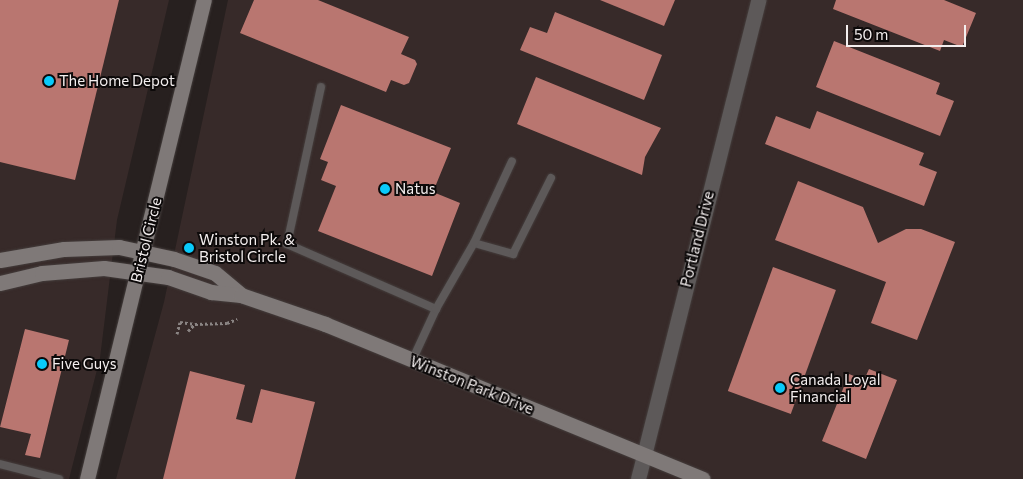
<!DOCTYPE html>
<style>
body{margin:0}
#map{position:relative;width:1023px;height:479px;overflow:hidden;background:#27201f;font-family:Commissioner,sans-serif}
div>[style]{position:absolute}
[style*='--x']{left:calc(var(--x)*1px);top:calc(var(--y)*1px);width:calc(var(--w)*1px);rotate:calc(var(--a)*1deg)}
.built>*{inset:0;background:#372a29}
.building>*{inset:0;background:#b97670;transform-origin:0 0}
.path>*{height:3px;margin-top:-1.5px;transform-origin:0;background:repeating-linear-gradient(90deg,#8a8483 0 2.5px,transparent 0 5px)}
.roads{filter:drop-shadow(0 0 1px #443d3c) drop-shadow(0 0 1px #443d3c)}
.lane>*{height:8px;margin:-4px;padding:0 4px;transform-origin:4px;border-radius:4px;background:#5d5959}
.street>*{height:15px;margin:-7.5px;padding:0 7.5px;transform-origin:7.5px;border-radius:7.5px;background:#5d5959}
.secondary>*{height:15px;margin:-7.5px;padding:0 7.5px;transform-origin:7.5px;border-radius:7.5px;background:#7f7978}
.dots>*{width:14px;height:14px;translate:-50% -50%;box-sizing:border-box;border:2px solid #0d0a0a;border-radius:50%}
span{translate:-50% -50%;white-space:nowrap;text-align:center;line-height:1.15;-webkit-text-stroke:4px #0d0a0a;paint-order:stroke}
.poi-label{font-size:15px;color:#f4efef}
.left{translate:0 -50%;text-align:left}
.street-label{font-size:15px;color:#f4efef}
.scale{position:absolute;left:846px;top:25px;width:120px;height:22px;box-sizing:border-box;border:2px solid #f4efef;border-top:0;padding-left:6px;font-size:15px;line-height:18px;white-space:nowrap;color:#f4efef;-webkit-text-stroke:4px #0d0a0a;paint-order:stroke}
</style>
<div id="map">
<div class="built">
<div style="clip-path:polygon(0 0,169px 0,117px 220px,100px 358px,69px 479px,0 479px)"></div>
<div style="clip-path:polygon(228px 0,1023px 0,1023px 479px,116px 479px,164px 302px)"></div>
</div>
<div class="building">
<div style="clip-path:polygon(0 0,119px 0,75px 180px,0 162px)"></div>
<div style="clip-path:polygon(254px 0,318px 0,409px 37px,401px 54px,415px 60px,417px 64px,409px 83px,404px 85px,391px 80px,386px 92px,240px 33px)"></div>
<div style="clip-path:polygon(600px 0,675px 0,664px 26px)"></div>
<div style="clip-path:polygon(836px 0,944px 0,976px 13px,962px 47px,944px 40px,940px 51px,833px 9px)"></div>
<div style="clip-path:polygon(555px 12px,662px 55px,644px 100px,520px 50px,530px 27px,547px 33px)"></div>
<div style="clip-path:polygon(834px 41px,940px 83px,936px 94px,954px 101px,940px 136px,816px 87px)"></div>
<div style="clip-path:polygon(536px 77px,661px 128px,645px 157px,642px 175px,517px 124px)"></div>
<div style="clip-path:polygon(341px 105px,451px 148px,433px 192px,460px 203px,432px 276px,318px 231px,336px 186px,321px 180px,328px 162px,320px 159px)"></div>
<div style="clip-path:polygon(817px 111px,924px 153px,919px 165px,937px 172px,924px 206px,765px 144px,776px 116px,810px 129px)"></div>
<div style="clip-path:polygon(798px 181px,863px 207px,878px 243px,906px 229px,921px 229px,955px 242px,917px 340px,871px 323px,886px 282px,775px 240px)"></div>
<div style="left:773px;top:267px;width:67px;height:132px;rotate:20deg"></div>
<div style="clip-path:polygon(25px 329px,69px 340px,40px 458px,25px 455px,31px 434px,0 427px)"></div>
<div style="clip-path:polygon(869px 369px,897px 380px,866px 459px,822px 441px,849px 374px,864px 380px)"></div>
<div style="clip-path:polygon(190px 371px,245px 385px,236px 419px,252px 423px,261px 389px,315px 402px,295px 479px,163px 479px)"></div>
</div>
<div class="path">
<div style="--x:188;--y:331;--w:10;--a:-45"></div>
<div style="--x:195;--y:324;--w:32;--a:-2"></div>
<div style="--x:227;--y:323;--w:11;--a:-22"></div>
<div style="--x:177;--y:334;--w:12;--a:-76"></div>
<div style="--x:180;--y:322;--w:15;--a:8"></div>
</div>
<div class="roads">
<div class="lane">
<div style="--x:321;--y:87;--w:161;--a:102.2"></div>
<div style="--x:287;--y:244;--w:163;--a:23.6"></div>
<div style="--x:436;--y:309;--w:57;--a:114.8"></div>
<div style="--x:474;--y:243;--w:41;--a:15.8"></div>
<div style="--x:513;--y:254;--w:85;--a:-63.4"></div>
<div style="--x:436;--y:309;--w:76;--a:-60.1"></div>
<div style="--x:474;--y:243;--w:90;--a:-65.1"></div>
<div style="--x:0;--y:464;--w:61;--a:14.3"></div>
</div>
<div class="street">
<div style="--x:638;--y:479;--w:494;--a:-75.9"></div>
</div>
<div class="secondary">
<div style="--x:0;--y:260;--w:65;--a:-9.8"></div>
<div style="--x:64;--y:249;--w:55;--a:-2.1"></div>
<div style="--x:119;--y:247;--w:56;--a:12.3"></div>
<div style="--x:174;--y:259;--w:43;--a:18.9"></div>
<div style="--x:215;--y:273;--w:34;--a:40"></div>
<div style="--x:0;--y:283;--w:43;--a:-13.4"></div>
<div style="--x:42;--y:273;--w:62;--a:-4.6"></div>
<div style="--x:104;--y:268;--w:65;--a:8"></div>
<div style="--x:168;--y:277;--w:46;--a:19.2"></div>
<div style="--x:211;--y:292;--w:30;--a:6"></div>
<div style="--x:241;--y:295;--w:89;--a:19"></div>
<div style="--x:325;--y:324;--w:408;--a:22.3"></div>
<div style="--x:87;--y:479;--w:493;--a:-76.3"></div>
</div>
</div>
<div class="dots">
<div style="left:49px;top:81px;background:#09cafa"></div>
<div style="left:385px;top:189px;background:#09cafa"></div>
<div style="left:189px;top:248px;background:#09cafa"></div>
<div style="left:42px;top:364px;background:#09cafa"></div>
<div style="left:780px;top:388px;background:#09cafa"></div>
</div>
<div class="poi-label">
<span class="left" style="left:59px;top:81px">The Home Depot</span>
<span class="left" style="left:395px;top:189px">Natus</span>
<span class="left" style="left:199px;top:248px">Winston Pk. &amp;<br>Bristol Circle</span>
<span class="left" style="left:52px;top:364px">Five Guys</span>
<span class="left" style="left:790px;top:388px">Canada Loyal<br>Financial</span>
</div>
<div class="street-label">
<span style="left:697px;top:239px;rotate:-76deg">Portland Drive</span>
<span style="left:146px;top:240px;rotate:-76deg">Bristol Circle</span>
<span style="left:472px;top:385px;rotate:22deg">Winston Park Drive</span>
</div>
<div class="scale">50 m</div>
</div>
